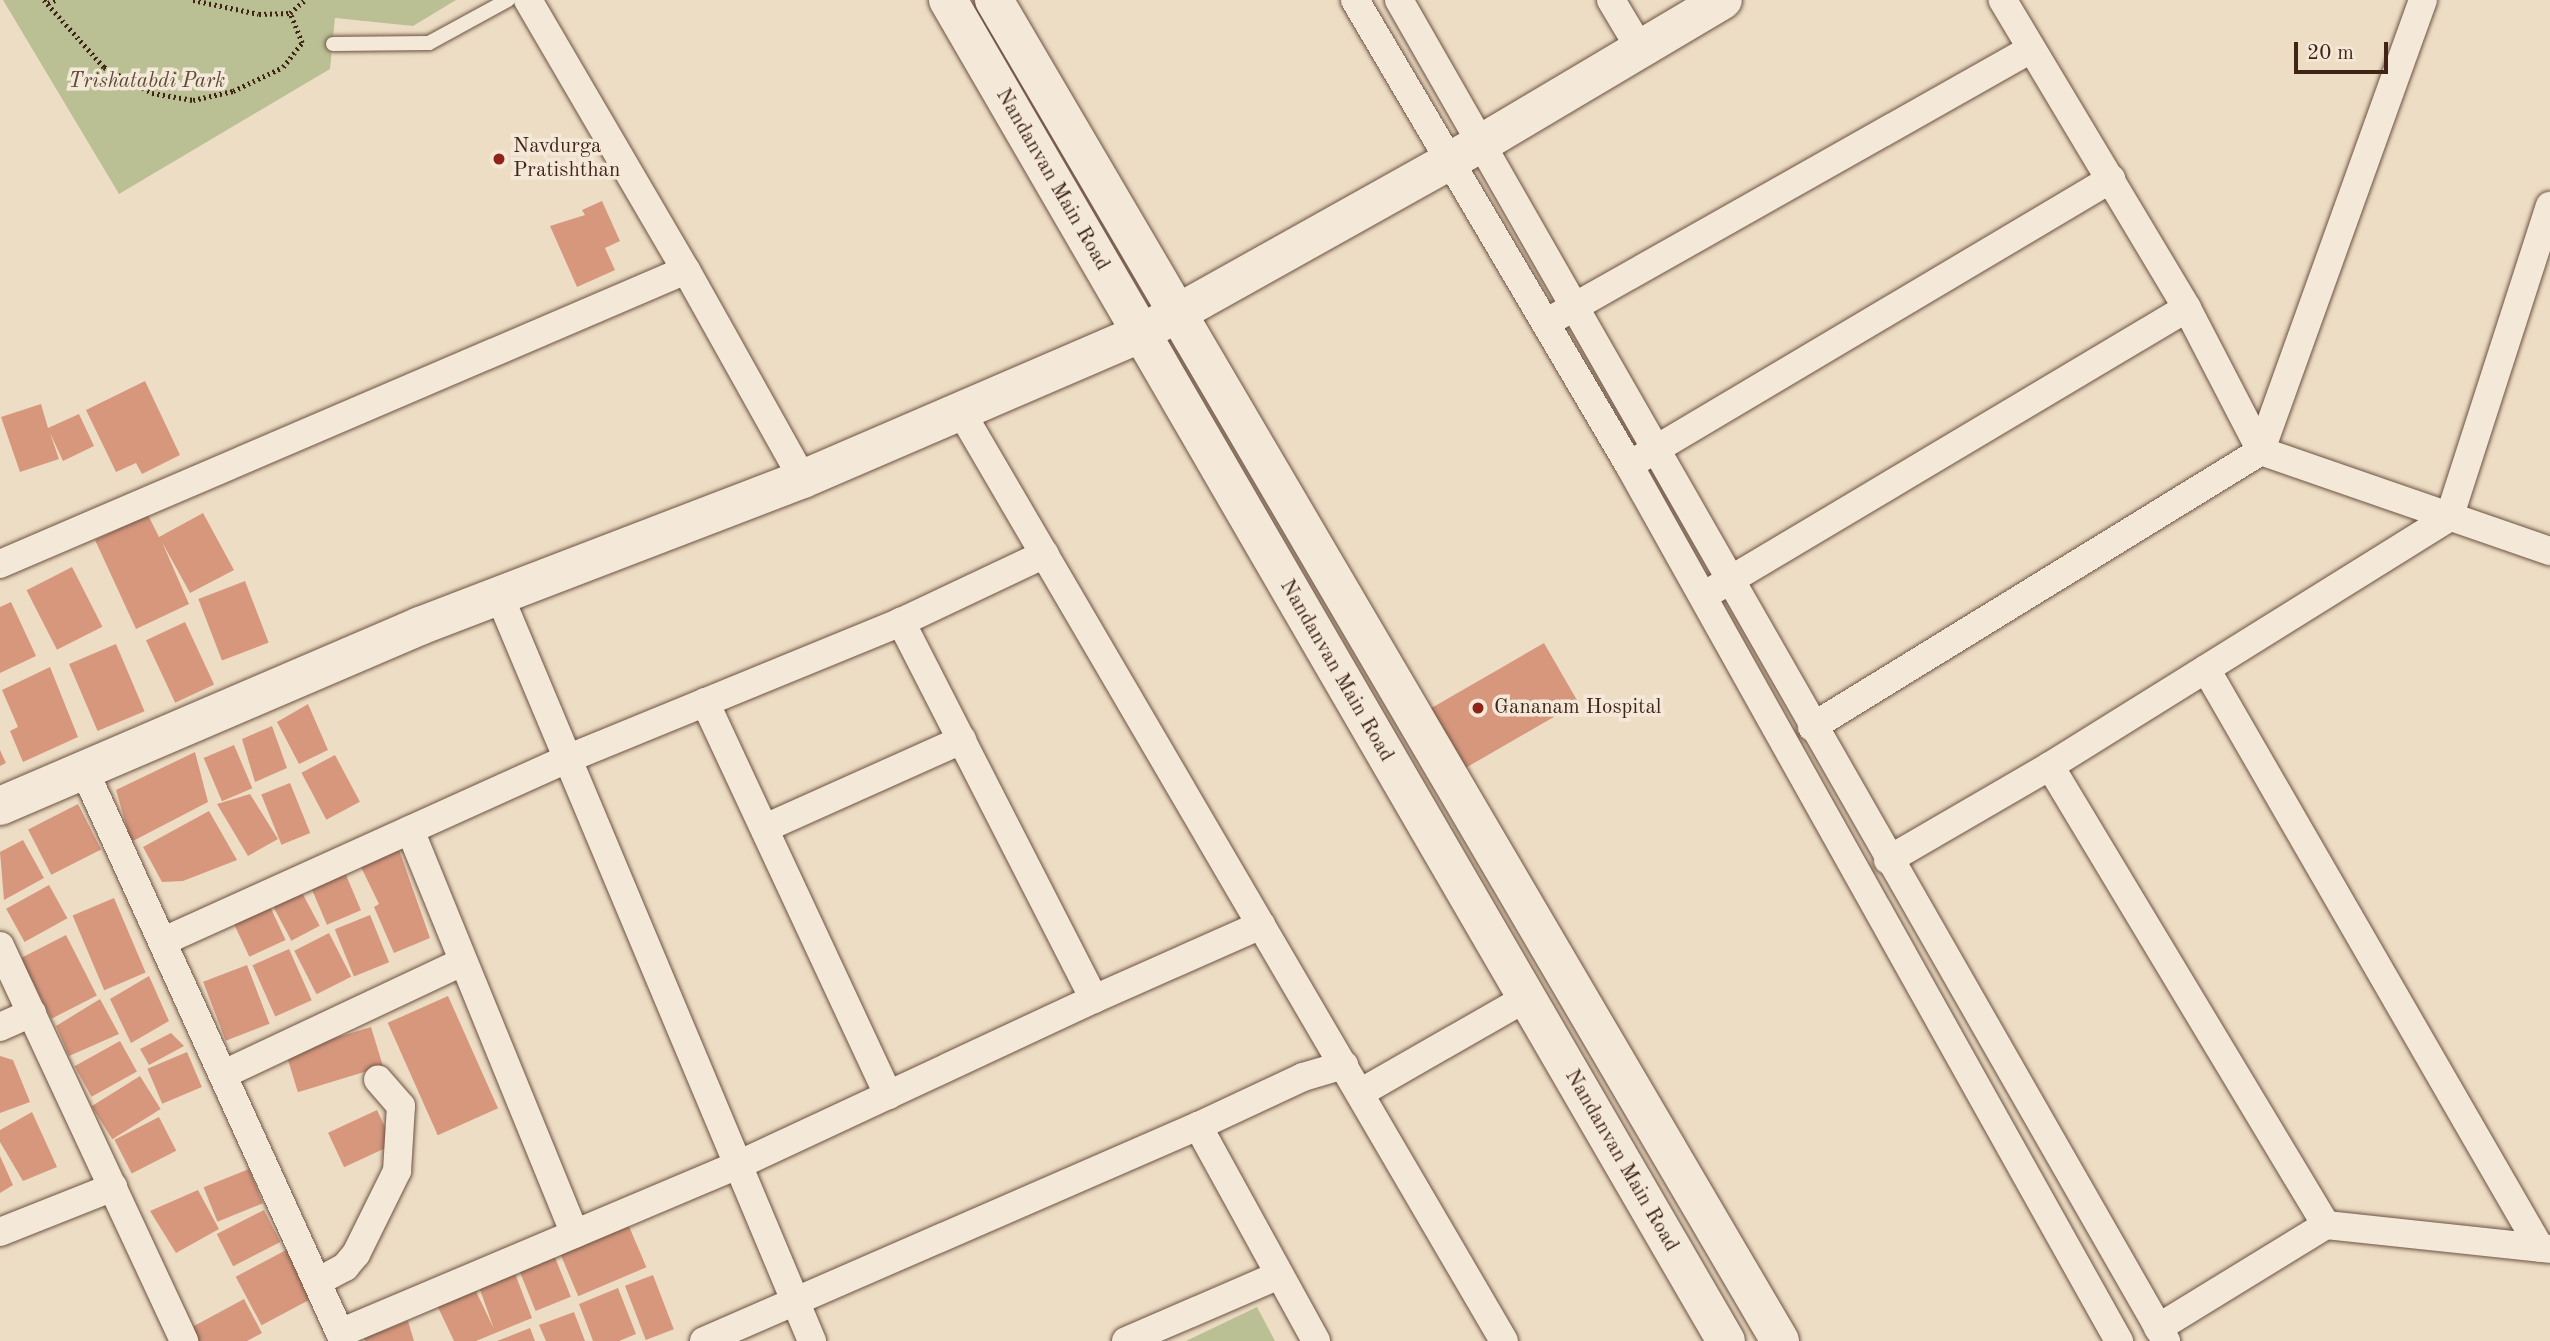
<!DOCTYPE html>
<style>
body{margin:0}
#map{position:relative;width:2550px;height:1341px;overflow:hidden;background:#eeddc5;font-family:"Old Standard TT",serif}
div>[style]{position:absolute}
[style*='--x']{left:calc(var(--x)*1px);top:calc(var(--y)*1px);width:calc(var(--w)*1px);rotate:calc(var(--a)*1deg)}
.green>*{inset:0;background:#bac094}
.building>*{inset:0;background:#d6977d;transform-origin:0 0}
.path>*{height:4.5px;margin-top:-2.25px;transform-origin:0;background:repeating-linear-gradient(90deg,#402517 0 2px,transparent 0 5.5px)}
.roads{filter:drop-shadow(0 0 2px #6c5342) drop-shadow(0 0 2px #6c5342)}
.lane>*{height:14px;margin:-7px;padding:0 7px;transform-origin:7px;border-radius:7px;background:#f4e9d9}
.street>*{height:28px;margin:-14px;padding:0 14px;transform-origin:14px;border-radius:14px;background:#f4e9d9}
.secondary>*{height:38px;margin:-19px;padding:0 19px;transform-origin:19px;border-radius:19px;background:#f4e9d9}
.dots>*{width:19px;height:19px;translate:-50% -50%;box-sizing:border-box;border:4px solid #f4e9d9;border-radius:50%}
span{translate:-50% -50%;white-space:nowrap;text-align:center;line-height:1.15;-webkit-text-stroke:7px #f4e9d9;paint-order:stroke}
.park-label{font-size:21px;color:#5e4c36;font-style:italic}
.poi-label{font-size:21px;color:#402517}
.left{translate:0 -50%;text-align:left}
.street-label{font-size:21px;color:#402517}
.scale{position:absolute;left:2294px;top:42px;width:94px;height:32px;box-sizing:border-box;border:4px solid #402517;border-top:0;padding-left:9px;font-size:21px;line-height:24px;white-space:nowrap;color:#402517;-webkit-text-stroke:5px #f4e9d9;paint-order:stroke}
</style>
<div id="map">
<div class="green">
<div style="clip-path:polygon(3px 0,456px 0,413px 26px,335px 18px,330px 69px,119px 194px)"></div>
<div style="clip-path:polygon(1257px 1307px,1275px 1341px,1186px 1341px)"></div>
</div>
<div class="building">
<div style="clip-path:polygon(602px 201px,620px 241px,605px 248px,615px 270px,577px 287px,550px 226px,585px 215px,582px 210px)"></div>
<div style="clip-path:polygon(145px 381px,180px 455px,142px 474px,136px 463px,116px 472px,86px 410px)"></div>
<div style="clip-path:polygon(41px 404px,48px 428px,79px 414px,94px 446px,63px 461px,50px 433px,59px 459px,20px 472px,1px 417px)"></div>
<div style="clip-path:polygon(203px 513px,234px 570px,190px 593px,162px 542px,189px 604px,136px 629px,95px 540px,148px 515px,159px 537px)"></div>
<div style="left:72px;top:567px;width:67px;height:51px;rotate:63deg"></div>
<div style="left:245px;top:581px;width:66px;height:50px;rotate:69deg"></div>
<div style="clip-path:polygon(11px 602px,36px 656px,0 673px,0 607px)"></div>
<div style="left:185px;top:622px;width:69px;height:43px;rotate:65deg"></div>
<div style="left:1544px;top:643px;width:69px;height:137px;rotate:60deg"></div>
<div style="left:116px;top:644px;width:73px;height:51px;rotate:67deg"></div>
<div style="clip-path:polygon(50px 667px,78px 737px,23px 762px,10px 731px,18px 727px,2px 690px)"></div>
<div style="clip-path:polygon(308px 704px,328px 750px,299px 764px,277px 722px)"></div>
<div style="clip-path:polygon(272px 726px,287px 768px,255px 782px,242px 739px)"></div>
<div style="left:234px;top:745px;width:47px;height:33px;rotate:67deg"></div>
<div style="clip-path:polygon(0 750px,6px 763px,0 766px)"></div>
<div style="clip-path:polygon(195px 752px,208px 802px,131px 842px,116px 790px)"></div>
<div style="left:335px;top:755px;width:53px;height:38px;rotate:62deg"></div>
<div style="left:290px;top:783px;width:54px;height:31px;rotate:68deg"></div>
<div style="clip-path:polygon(250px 794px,278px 839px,248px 856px,217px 804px)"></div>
<div style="left:78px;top:804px;width:51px;height:56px;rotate:63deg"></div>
<div style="clip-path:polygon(209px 811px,237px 860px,183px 881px,162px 882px,143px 847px)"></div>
<div style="clip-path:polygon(23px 840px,44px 878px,4px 900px,0 852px)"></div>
<div style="clip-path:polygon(398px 847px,430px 938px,394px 953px,374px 907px,379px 904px,358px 861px)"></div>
<div style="left:343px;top:868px;width:46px;height:37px;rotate:67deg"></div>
<div style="left:49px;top:885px;width:38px;height:49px;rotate:61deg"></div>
<div style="left:299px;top:887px;width:44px;height:32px;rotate:62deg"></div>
<div style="left:114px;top:898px;width:81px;height:45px;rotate:67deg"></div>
<div style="left:267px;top:900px;width:44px;height:40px;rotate:65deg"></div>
<div style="left:370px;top:915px;width:51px;height:38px;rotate:68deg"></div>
<div style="left:329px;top:933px;width:49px;height:39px;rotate:63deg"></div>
<div style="left:66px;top:935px;width:68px;height:51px;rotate:63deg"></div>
<div style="left:289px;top:949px;width:56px;height:40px;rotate:66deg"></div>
<div style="left:247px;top:965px;width:63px;height:47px;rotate:69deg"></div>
<div style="clip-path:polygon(149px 976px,169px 1021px,131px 1043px,110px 999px)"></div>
<div style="left:448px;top:996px;width:123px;height:66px;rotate:66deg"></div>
<div style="clip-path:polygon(100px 999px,119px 1034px,69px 1056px,56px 1026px)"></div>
<div style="left:371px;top:1027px;width:41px;height:89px;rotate:73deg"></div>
<div style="clip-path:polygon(171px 1033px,184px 1046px,149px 1065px,140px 1049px)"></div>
<div style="left:120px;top:1041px;width:35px;height:52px;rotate:61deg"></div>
<div style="left:187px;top:1052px;width:38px;height:43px;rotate:67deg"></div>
<div style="clip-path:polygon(0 1056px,13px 1060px,30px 1102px,0 1113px)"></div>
<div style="left:140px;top:1076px;width:39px;height:57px;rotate:58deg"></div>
<div style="left:377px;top:1110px;width:38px;height:54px;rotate:65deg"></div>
<div style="clip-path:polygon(32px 1112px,57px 1167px,23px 1181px,0 1142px,0 1130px)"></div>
<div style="left:159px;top:1117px;width:38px;height:50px;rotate:63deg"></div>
<div style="clip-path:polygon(0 1156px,13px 1185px,0 1193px)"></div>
<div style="left:249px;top:1169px;width:37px;height:49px;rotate:68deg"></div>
<div style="clip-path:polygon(198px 1190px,219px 1229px,176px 1253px,150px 1211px)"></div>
<div style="left:264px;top:1210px;width:36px;height:53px;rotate:63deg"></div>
<div style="left:628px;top:1224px;width:47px;height:74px;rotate:67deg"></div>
<div style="left:286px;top:1250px;width:55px;height:57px;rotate:62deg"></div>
<div style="left:554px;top:1255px;width:45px;height:38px;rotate:68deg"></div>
<div style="clip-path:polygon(514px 1271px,532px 1318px,476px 1341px,454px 1341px,435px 1301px,472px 1283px,494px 1329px,478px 1284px)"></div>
<div style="left:653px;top:1275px;width:58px;height:30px;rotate:69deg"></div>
<div style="clip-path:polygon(618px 1288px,636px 1334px,619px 1341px,593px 1341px,579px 1304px)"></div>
<div style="clip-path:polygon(244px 1299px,262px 1333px,247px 1341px,195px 1341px,194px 1326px)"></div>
<div style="clip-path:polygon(574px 1312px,585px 1341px,546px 1341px,539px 1325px)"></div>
<div style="clip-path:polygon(408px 1321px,414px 1341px,365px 1341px,364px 1338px)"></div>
<div style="clip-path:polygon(530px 1328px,535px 1341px,497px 1341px)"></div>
</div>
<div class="path">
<div style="--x:44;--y:0;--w:90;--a:48.2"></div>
<div style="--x:104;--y:67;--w:55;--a:28.4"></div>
<div style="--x:152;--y:93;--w:42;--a:9.7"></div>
<div style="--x:193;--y:100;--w:41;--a:-12.7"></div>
<div style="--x:233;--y:91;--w:55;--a:-25.6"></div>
<div style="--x:283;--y:67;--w:31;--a:-52"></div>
<div style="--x:302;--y:43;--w:32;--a:-112"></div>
<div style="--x:193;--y:0;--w:67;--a:12"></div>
<div style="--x:259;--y:14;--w:31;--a:-2"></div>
<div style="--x:290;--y:13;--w:20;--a:-41"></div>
<div style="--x:48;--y:3;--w:8;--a:-23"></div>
</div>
<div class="roads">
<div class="lane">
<div style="--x:333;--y:44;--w:96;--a:-0.6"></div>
<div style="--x:429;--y:43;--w:90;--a:-28.6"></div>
</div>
<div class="street">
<div style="--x:528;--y:0;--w:313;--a:59.7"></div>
<div style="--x:1355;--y:0;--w:540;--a:59.49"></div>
<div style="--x:1629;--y:465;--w:1004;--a:60.78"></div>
<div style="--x:1399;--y:0;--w:1545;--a:60.23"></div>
<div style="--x:1611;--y:0;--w:55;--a:59.2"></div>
<div style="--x:2423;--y:0;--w:479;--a:109.8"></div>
<div style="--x:2261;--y:451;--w:306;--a:19.1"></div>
<div style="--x:1558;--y:316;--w:543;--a:-29.44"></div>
<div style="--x:960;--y:410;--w:1078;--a:59.7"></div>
<div style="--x:1641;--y:458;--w:547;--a:-30.69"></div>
<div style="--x:0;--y:564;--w:746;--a:-23.2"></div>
<div style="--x:686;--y:270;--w:240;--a:60.8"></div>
<div style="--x:1715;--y:589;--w:549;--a:-30.77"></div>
<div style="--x:499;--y:595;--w:809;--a:67.24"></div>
<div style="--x:901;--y:622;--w:159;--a:-25.3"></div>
<div style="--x:2206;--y:669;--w:668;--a:60.02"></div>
<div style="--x:705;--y:702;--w:434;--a:65"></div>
<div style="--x:1812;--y:727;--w:527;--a:-31.58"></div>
<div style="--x:2261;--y:451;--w:161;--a:-117.4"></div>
<div style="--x:2187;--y:308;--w:359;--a:-120.9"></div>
<div style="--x:2050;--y:766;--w:536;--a:58.98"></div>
<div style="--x:2326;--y:1225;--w:197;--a:148.5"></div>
<div style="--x:85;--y:772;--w:616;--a:65.56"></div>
<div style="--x:340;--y:1333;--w:432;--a:-22.9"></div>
<div style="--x:738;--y:1165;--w:393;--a:-25"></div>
<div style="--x:1094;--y:999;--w:424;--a:-117.1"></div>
<div style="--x:901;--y:622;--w:359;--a:157.7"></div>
<div style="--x:569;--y:758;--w:444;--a:155.7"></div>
<div style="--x:765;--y:828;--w:216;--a:-24.1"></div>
<div style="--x:410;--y:830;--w:436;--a:67.8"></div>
<div style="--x:1888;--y:860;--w:187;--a:-30.1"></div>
<div style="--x:2050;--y:766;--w:470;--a:-31.9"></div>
<div style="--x:2449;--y:518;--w:328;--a:-72.1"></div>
<div style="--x:0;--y:946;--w:436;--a:65"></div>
<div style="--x:1094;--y:999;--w:183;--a:-23.9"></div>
<div style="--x:0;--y:1027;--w:35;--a:-24"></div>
<div style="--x:224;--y:1074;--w:263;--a:-25.2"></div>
<div style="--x:1360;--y:1093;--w:191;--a:-29.8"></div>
<div style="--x:1198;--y:1126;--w:116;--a:-25"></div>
<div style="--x:1303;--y:1077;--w:43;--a:-16.3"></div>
<div style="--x:2326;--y:1225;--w:225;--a:6.1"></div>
<div style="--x:0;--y:1232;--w:122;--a:-21.7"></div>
<div style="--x:317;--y:1282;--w:32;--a:-28"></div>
<div style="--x:345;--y:1267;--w:17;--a:-50"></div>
<div style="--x:356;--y:1254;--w:93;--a:-63.7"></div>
<div style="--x:397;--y:1171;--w:65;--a:-86.5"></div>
<div style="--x:401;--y:1106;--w:35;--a:-131"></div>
<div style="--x:704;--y:1341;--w:539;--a:-23.52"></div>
<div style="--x:1198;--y:1126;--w:245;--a:61.2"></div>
<div style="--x:1126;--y:1341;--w:167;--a:-23.3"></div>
</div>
<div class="secondary">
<div style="--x:948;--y:0;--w:1550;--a:59.88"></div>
<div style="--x:994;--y:0;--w:1554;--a:59.62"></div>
<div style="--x:0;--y:806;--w:457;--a:-23.2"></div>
<div style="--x:420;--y:626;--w:410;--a:-21"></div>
<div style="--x:803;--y:479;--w:367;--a:-23.3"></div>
<div style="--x:1140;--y:334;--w:392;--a:-29.2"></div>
<div style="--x:1482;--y:143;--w:280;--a:-30.7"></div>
</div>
</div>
<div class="dots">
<div style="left:499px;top:159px;background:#8f2418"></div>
<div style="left:1478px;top:708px;background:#8f2418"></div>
</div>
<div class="park-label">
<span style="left:147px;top:82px">Trishatabdi Park</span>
</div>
<div class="poi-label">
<span class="left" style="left:513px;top:159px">Navdurga<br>Pratishthan</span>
<span class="left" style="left:1494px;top:708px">Gananam Hospital</span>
</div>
<div class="street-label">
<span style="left:1052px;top:180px;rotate:60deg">Nandanvan Main Road</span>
<span style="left:1336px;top:671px;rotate:60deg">Nandanvan Main Road</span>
<span style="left:1621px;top:1161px;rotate:60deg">Nandanvan Main Road</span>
</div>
<div class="scale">20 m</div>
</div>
